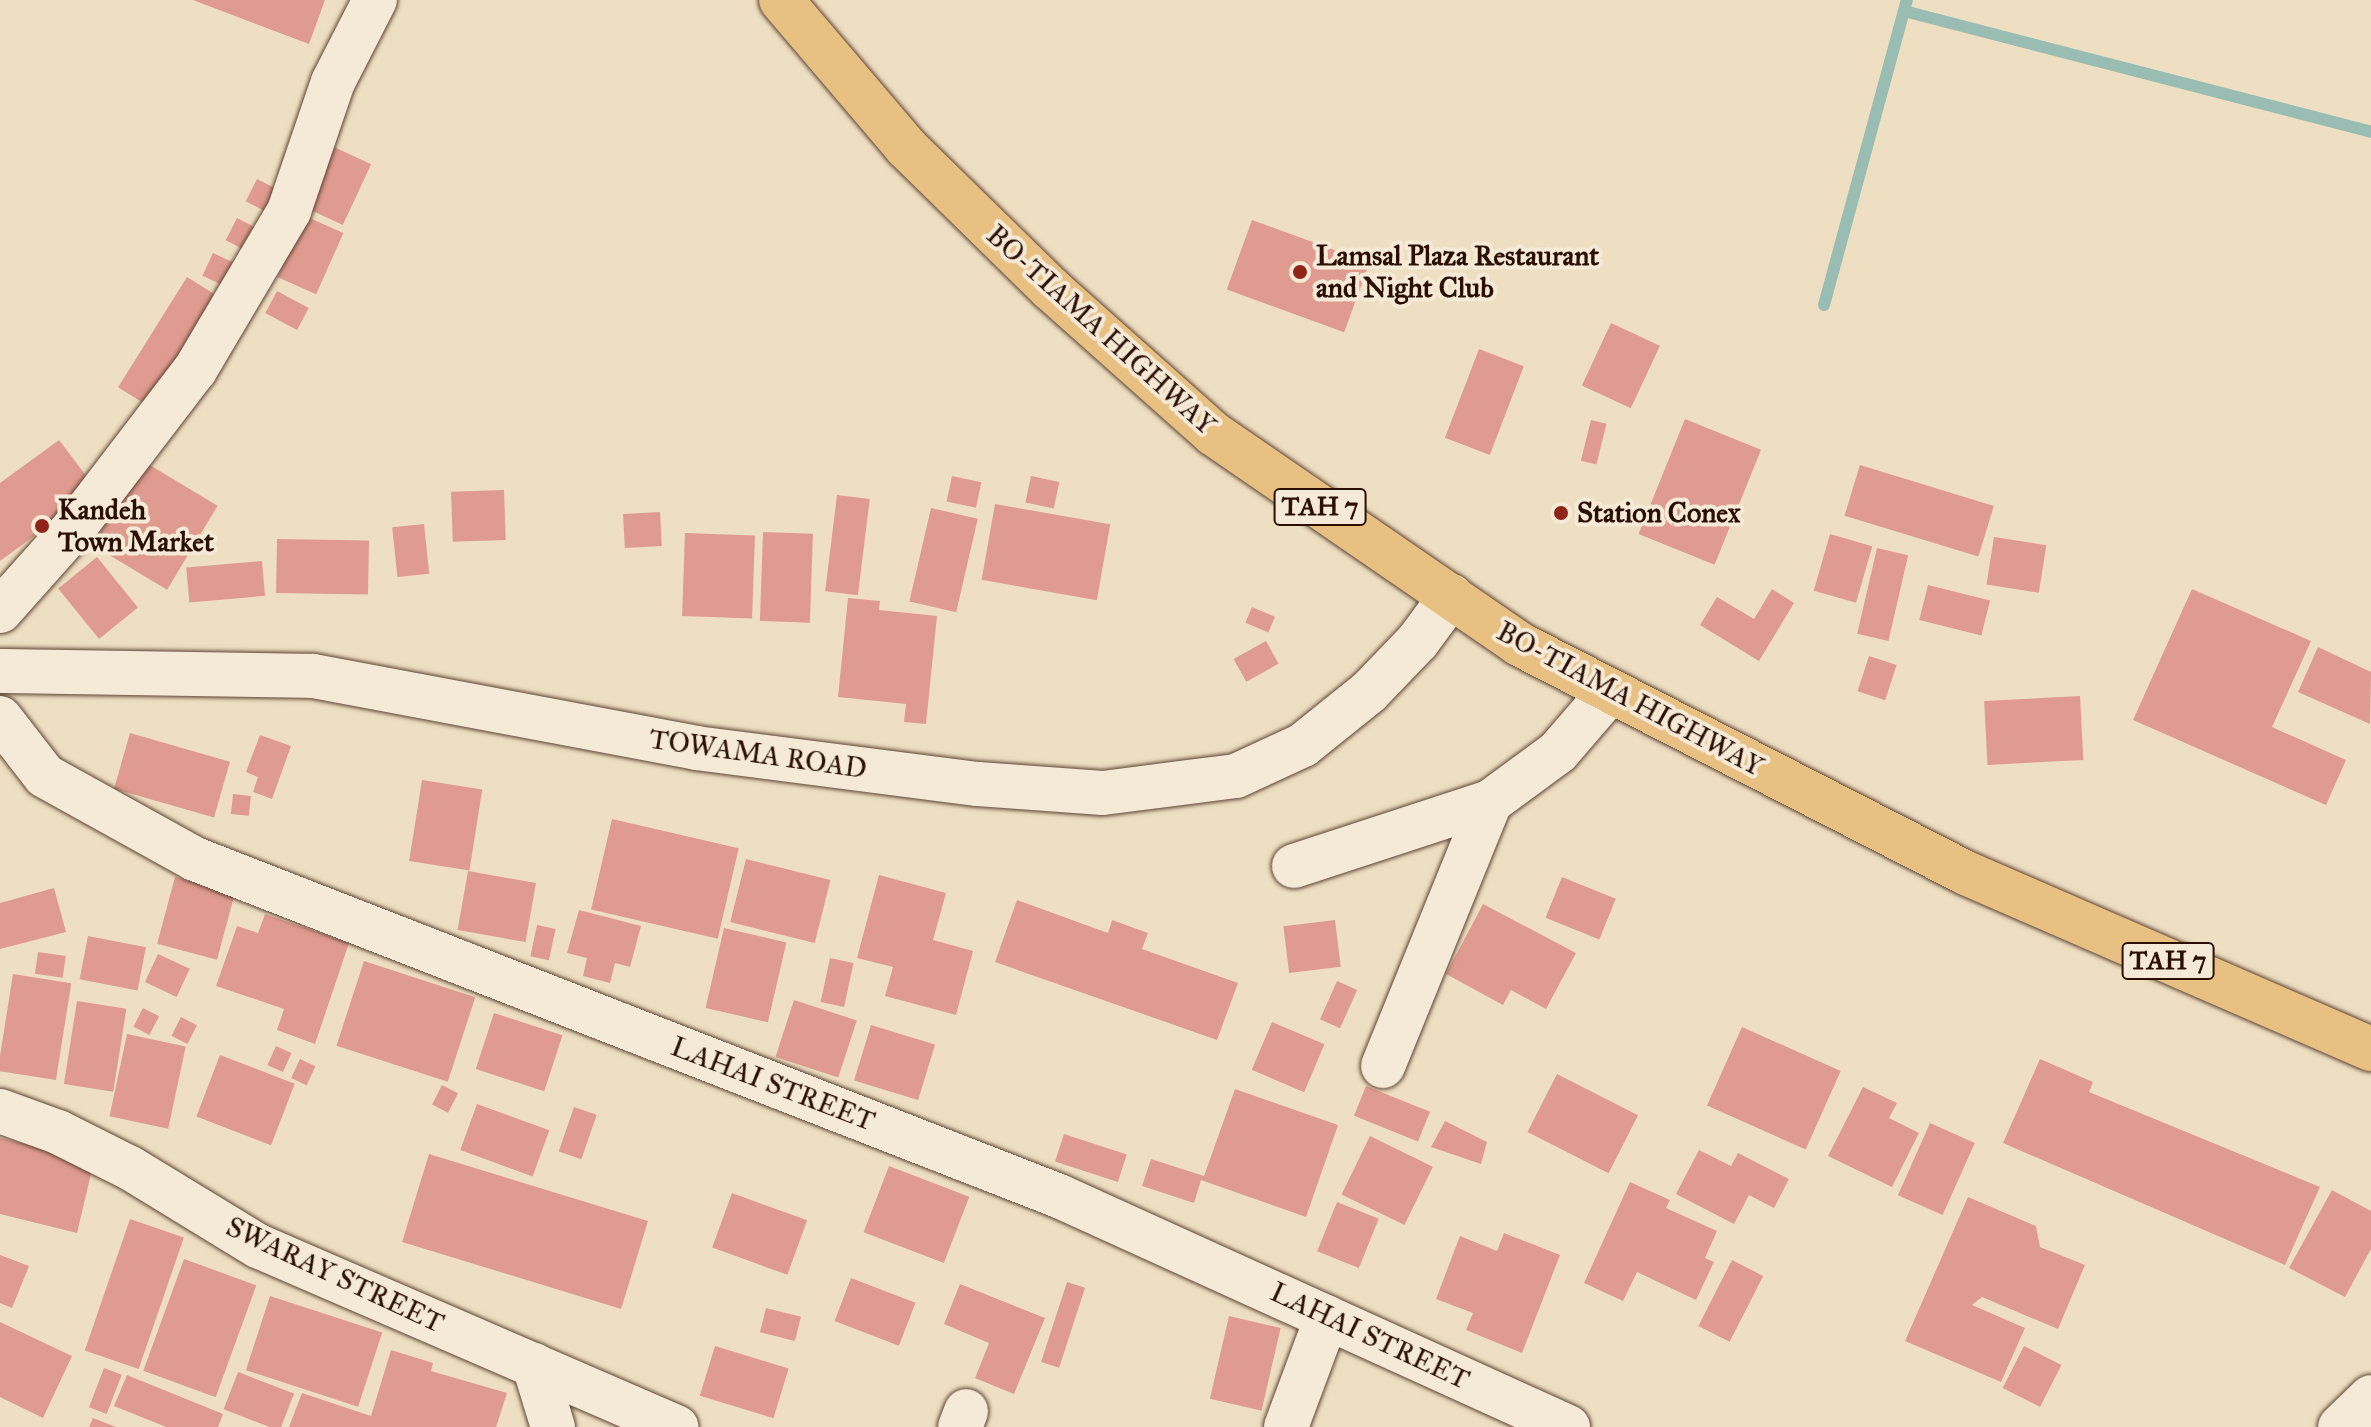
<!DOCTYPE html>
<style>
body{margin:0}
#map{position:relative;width:2371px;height:1427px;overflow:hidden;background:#efdfc2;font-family:"IM FELL Great Primer",serif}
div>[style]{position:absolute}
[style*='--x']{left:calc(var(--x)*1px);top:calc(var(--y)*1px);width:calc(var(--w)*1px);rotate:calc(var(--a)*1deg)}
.stream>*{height:12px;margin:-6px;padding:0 6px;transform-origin:6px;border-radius:6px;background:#9abdb3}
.building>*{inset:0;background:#e09b90;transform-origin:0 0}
.roads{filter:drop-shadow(0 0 2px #5c4334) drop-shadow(0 0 2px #5c4334)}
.street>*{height:44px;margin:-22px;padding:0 22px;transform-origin:22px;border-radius:22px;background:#f5ead7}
.secondary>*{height:44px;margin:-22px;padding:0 22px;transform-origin:22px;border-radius:22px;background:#f5ead7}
.highway>*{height:44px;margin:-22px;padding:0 22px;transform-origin:22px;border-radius:22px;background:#e8c081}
.dots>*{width:22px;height:22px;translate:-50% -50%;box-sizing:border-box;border:4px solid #f5ead7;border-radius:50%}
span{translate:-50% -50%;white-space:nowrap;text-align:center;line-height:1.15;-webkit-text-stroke:8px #f5ead7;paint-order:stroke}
.shield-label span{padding:2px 6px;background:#f5ead7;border:2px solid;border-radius:6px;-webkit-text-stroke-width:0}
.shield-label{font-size:26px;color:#2b0f04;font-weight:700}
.poi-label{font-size:28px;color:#2b0f04;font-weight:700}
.left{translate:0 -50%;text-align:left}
.street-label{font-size:28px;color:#2b0f04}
</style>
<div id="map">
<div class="stream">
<div style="--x:1904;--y:11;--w:482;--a:14.5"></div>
<div style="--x:1824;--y:305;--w:316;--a:-74.8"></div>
</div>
<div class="building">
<div style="clip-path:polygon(193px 0,325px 0,309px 44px)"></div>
<div style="left:334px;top:147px;width:41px;height:67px;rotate:25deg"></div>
<div style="left:257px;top:179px;width:35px;height:25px;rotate:27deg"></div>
<div style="left:305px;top:216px;width:42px;height:67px;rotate:24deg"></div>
<div style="left:237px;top:218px;width:35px;height:25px;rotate:27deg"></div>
<div style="left:1252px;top:220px;width:125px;height:74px;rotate:20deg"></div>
<div style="left:213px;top:253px;width:35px;height:25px;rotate:25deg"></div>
<div style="left:187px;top:277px;width:49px;height:130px;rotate:32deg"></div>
<div style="left:277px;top:291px;width:36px;height:25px;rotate:28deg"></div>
<div style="left:1611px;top:323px;width:54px;height:69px;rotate:25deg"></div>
<div style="left:1479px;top:349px;width:48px;height:95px;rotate:21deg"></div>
<div style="left:1685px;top:419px;width:82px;height:124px;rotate:22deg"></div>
<div style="left:1591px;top:420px;width:16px;height:42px;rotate:14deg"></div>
<div style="clip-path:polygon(59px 440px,97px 490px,0 561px,0 483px)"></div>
<div style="left:143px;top:461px;width:87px;height:98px;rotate:31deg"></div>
<div style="left:1860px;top:465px;width:140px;height:53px;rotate:17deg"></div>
<div style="left:952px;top:476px;width:30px;height:26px;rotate:12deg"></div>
<div style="left:1031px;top:476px;width:29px;height:27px;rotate:12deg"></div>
<div style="left:504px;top:490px;width:50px;height:53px;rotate:88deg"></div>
<div style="left:837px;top:495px;width:33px;height:97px;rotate:7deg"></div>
<div style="left:995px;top:504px;width:117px;height:77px;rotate:10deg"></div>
<div style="left:931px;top:508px;width:48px;height:96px;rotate:13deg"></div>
<div style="left:660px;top:512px;width:34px;height:37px;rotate:87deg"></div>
<div style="left:424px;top:524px;width:50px;height:32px;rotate:84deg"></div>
<div style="left:763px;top:532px;width:50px;height:89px;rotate:2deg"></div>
<div style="left:685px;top:533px;width:70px;height:83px;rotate:2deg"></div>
<div style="left:1830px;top:534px;width:44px;height:59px;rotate:16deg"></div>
<div style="left:1994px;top:537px;width:53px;height:48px;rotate:9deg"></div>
<div style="left:277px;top:539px;width:92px;height:54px;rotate:1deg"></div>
<div style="left:1877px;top:548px;width:32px;height:88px;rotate:13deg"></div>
<div style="left:97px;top:557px;width:65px;height:50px;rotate:51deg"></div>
<div style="left:262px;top:561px;width:35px;height:76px;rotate:85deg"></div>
<div style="left:1928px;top:585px;width:64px;height:36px;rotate:14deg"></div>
<div style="clip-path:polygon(1772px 589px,1794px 603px,1759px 661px,1700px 625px,1717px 597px,1754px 619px)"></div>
<div style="clip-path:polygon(2192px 589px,2311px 641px,2272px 727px,2346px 760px,2326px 805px,2133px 720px)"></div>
<div style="clip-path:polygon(848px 598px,880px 601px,879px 610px,937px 616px,926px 724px,904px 722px,906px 704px,838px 697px)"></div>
<div style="left:1252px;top:607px;width:25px;height:17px;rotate:23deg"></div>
<div style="left:1266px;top:641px;width:26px;height:37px;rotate:61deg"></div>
<div style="clip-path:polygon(2318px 647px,2371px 672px,2370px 724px,2298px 692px)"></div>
<div style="left:1869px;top:656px;width:29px;height:37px;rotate:18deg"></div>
<div style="left:2080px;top:696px;width:64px;height:96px;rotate:87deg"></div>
<div style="left:130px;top:733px;width:104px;height:58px;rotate:16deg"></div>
<div style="clip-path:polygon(260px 735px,291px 746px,272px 799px,253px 792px,258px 777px,246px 772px)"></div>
<div style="left:422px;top:780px;width:61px;height:82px;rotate:9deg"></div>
<div style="left:233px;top:794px;width:18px;height:20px;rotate:6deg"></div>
<div style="left:612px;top:819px;width:130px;height:93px;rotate:13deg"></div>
<div style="left:746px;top:859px;width:87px;height:65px;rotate:14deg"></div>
<div style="left:468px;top:871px;width:69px;height:60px;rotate:10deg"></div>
<div style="clip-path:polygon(879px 875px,946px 893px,933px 940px,973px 951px,956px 1015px,885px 996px,893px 967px,857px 958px)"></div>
<div style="left:175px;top:877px;width:62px;height:69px;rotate:15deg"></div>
<div style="left:1562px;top:877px;width:58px;height:44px;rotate:22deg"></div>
<div style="clip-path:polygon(54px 888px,66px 932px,0 949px,0 903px)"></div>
<div style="clip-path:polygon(1017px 900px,1108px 933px,1112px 920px,1148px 933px,1142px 949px,1238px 983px,1217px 1040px,995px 962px)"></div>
<div style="clip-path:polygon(1483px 904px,1576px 953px,1546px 1009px,1511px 990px,1503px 1005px,1446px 974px)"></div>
<div style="clip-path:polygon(579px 910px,641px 926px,630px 967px,615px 963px,610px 983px,583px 976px,587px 958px,567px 953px)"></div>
<div style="clip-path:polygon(265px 914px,349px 943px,315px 1044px,277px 1030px,284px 1009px,216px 986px,237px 926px,258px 933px)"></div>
<div style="left:1335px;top:920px;width:47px;height:52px;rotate:83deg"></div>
<div style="left:537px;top:925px;width:19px;height:32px;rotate:12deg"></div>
<div style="left:724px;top:928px;width:64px;height:82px;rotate:13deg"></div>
<div style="left:88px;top:936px;width:59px;height:44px;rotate:11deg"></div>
<div style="left:38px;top:952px;width:28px;height:22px;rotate:8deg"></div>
<div style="left:158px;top:954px;width:35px;height:31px;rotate:25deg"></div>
<div style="left:830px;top:958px;width:24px;height:45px;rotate:12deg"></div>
<div style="left:364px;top:961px;width:117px;height:89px;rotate:18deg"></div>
<div style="left:13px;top:974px;width:59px;height:98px;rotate:9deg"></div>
<div style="left:1337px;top:981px;width:22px;height:42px;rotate:24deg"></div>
<div style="left:794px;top:1000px;width:66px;height:60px;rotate:18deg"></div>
<div style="left:77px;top:1001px;width:50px;height:84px;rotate:9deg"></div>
<div style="left:143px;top:1008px;width:18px;height:21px;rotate:27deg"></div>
<div style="left:494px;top:1013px;width:72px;height:59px;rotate:18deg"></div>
<div style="left:181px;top:1017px;width:18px;height:21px;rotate:27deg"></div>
<div style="left:1272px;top:1022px;width:57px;height:52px;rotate:23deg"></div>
<div style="left:871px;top:1025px;width:67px;height:58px;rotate:17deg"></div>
<div style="left:1742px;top:1027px;width:108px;height:86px;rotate:24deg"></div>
<div style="left:127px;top:1034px;width:60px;height:84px;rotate:12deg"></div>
<div style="left:276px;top:1046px;width:17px;height:21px;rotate:24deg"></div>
<div style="left:220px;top:1055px;width:80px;height:66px;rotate:21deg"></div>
<div style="left:300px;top:1059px;width:17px;height:21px;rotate:25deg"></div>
<div style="clip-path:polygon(2040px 1059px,2093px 1082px,2089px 1092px,2320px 1187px,2285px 1265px,2003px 1143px)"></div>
<div style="left:1557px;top:1074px;width:91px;height:65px;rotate:27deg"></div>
<div style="left:442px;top:1085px;width:18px;height:22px;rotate:27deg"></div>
<div style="left:1366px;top:1086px;width:69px;height:32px;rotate:22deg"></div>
<div style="clip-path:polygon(1863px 1087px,1897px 1103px,1889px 1118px,1919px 1133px,1892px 1187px,1828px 1156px)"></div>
<div style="clip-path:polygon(1235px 1089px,1338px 1125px,1306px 1217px,1201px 1180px,1194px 1203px,1142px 1186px,1151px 1159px,1204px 1176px)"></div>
<div style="left:477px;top:1104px;width:77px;height:49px;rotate:20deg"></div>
<div style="left:574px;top:1107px;width:24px;height:47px;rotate:19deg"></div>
<div style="clip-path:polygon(1445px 1121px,1487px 1142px,1481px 1164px,1431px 1147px)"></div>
<div style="left:1930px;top:1123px;width:49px;height:79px;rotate:24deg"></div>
<div style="left:1064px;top:1134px;width:66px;height:29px;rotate:18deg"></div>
<div style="left:1370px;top:1136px;width:70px;height:65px;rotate:26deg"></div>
<div style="clip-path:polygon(0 1138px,94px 1161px,77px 1233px,0 1214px)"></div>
<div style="clip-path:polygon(1699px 1150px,1731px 1166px,1738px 1153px,1789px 1179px,1774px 1208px,1749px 1195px,1734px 1224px,1676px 1194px)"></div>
<div style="left:429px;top:1154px;width:229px;height:92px;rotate:17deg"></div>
<div style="left:889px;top:1166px;width:86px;height:71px;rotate:21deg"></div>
<div style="clip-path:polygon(1630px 1182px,1670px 1200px,1666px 1208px,1717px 1231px,1705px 1258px,1714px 1262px,1696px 1300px,1637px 1272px,1623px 1301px,1584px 1283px)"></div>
<div style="clip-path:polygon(2332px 1190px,2371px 1211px,2371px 1249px,2345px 1297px,2289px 1268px)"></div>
<div style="left:732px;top:1193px;width:80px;height:58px;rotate:20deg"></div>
<div style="clip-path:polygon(1968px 1197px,2036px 1226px,2040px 1247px,2085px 1265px,2058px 1329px,1982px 1297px,1972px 1305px,2025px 1328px,2001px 1382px,1905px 1341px)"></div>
<div style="left:1337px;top:1202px;width:45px;height:53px;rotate:22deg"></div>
<div style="left:130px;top:1219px;width:57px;height:139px;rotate:19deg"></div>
<div style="clip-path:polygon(1504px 1233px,1560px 1255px,1522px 1353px,1466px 1330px,1473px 1313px,1436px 1299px,1460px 1236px,1497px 1251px)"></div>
<div style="clip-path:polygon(0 1255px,29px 1266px,12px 1308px,0 1303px)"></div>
<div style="left:184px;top:1259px;width:77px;height:119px;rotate:20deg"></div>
<div style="left:1732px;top:1260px;width:35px;height:74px;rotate:27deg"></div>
<div style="left:851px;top:1278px;width:69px;height:46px;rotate:21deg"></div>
<div style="left:1067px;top:1282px;width:19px;height:84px;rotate:18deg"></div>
<div style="clip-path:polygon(960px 1284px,1045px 1318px,1014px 1394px,975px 1378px,989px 1343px,944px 1324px)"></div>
<div style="left:270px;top:1296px;width:118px;height:78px;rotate:18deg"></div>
<div style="left:766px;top:1308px;width:36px;height:25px;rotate:14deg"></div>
<div style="left:1229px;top:1316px;width:53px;height:85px;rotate:13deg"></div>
<div style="clip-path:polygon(0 1322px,72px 1356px,43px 1418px,0 1397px)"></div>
<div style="left:715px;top:1346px;width:77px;height:52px;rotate:17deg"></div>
<div style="left:2024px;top:1346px;width:42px;height:47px;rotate:27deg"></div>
<div style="clip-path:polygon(391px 1350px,433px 1363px,431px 1371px,507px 1393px,496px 1427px,289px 1427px,302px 1393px,371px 1416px)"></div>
<div style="left:104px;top:1368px;width:19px;height:42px;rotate:21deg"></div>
<div style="left:238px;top:1372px;width:60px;height:40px;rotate:21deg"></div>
<div style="clip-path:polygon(127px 1375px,223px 1414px,218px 1427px,166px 1427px,114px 1406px)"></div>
<div style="clip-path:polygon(93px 1418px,116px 1427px,89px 1427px)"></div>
</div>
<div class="roads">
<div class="street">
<div style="--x:0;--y:611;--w:111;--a:-48.3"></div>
<div style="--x:74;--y:528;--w:199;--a:-52.6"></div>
<div style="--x:195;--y:370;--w:185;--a:-59.4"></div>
<div style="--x:289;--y:211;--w:136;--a:-71.2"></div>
<div style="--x:333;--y:82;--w:92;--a:-62.9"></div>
<div style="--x:0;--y:718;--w:73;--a:52.2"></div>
<div style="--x:45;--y:776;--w:171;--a:29"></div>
<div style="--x:195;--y:859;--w:927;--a:21.31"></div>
<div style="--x:1059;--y:1196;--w:559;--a:24.41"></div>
<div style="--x:1294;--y:866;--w:206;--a:-18.1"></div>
<div style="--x:1490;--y:802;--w:84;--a:-36.3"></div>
<div style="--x:1558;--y:752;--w:77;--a:-49.2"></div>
<div style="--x:1383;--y:1066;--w:285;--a:-67.9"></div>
<div style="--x:0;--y:1111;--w:62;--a:19.9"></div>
<div style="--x:58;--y:1132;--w:80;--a:26.6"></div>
<div style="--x:130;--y:1168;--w:150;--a:31.4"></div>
<div style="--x:258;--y:1246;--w:456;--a:23.4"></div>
<div style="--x:534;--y:1365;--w:65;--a:73"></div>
<div style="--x:960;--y:1427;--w:17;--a:-69"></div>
<div style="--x:1286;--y:1427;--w:117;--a:-69.6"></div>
<div style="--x:2340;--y:1427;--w:43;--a:-44.1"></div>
</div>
<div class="secondary">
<div style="--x:0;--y:671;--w:313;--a:0.9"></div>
<div style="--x:313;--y:676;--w:390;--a:10.6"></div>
<div style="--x:696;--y:748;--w:284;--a:7.3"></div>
<div style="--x:978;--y:784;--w:125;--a:4.1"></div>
<div style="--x:1103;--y:793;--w:134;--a:-7.3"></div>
<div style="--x:1236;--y:776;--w:74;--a:-24.8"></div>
<div style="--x:1303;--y:745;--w:85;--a:-38.8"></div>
<div style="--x:1369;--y:692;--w:71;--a:-46.1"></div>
<div style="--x:1418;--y:641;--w:56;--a:-53.7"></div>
</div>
<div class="highway">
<div style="--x:781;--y:0;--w:193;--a:49.6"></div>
<div style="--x:906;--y:147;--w:203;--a:44.4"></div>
<div style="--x:1051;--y:289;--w:218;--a:41.7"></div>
<div style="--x:1214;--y:434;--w:370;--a:34.5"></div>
<div style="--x:1519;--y:644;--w:502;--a:27.13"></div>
<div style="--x:1966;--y:873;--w:442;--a:23.5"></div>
</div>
</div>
<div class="dots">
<div style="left:1300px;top:272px;background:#8f2418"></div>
<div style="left:1561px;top:513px;background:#8f2418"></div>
<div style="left:42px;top:526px;background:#8f2418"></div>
</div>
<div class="shield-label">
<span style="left:1320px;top:507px">TAH 7</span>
<span style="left:2168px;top:961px">TAH 7</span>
</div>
<div class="poi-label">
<span class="left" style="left:1316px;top:272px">Lamsal Plaza Restaurant<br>and Night Club</span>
<span class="left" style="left:58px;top:526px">Kandeh<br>Town Market</span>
<span class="left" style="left:1577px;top:513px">Station Conex</span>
</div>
<div class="street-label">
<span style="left:1101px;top:330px;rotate:42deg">BO-TIAMA HIGHWAY</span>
<span style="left:1630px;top:699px;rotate:28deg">BO-TIAMA HIGHWAY</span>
<span style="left:758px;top:754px;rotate:8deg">TOWAMA ROAD</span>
<span style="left:773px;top:1084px;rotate:21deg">LAHAI STREET</span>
<span style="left:335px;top:1275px;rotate:25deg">SWARAY STREET</span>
<span style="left:1370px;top:1336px;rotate:25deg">LAHAI STREET</span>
</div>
</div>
